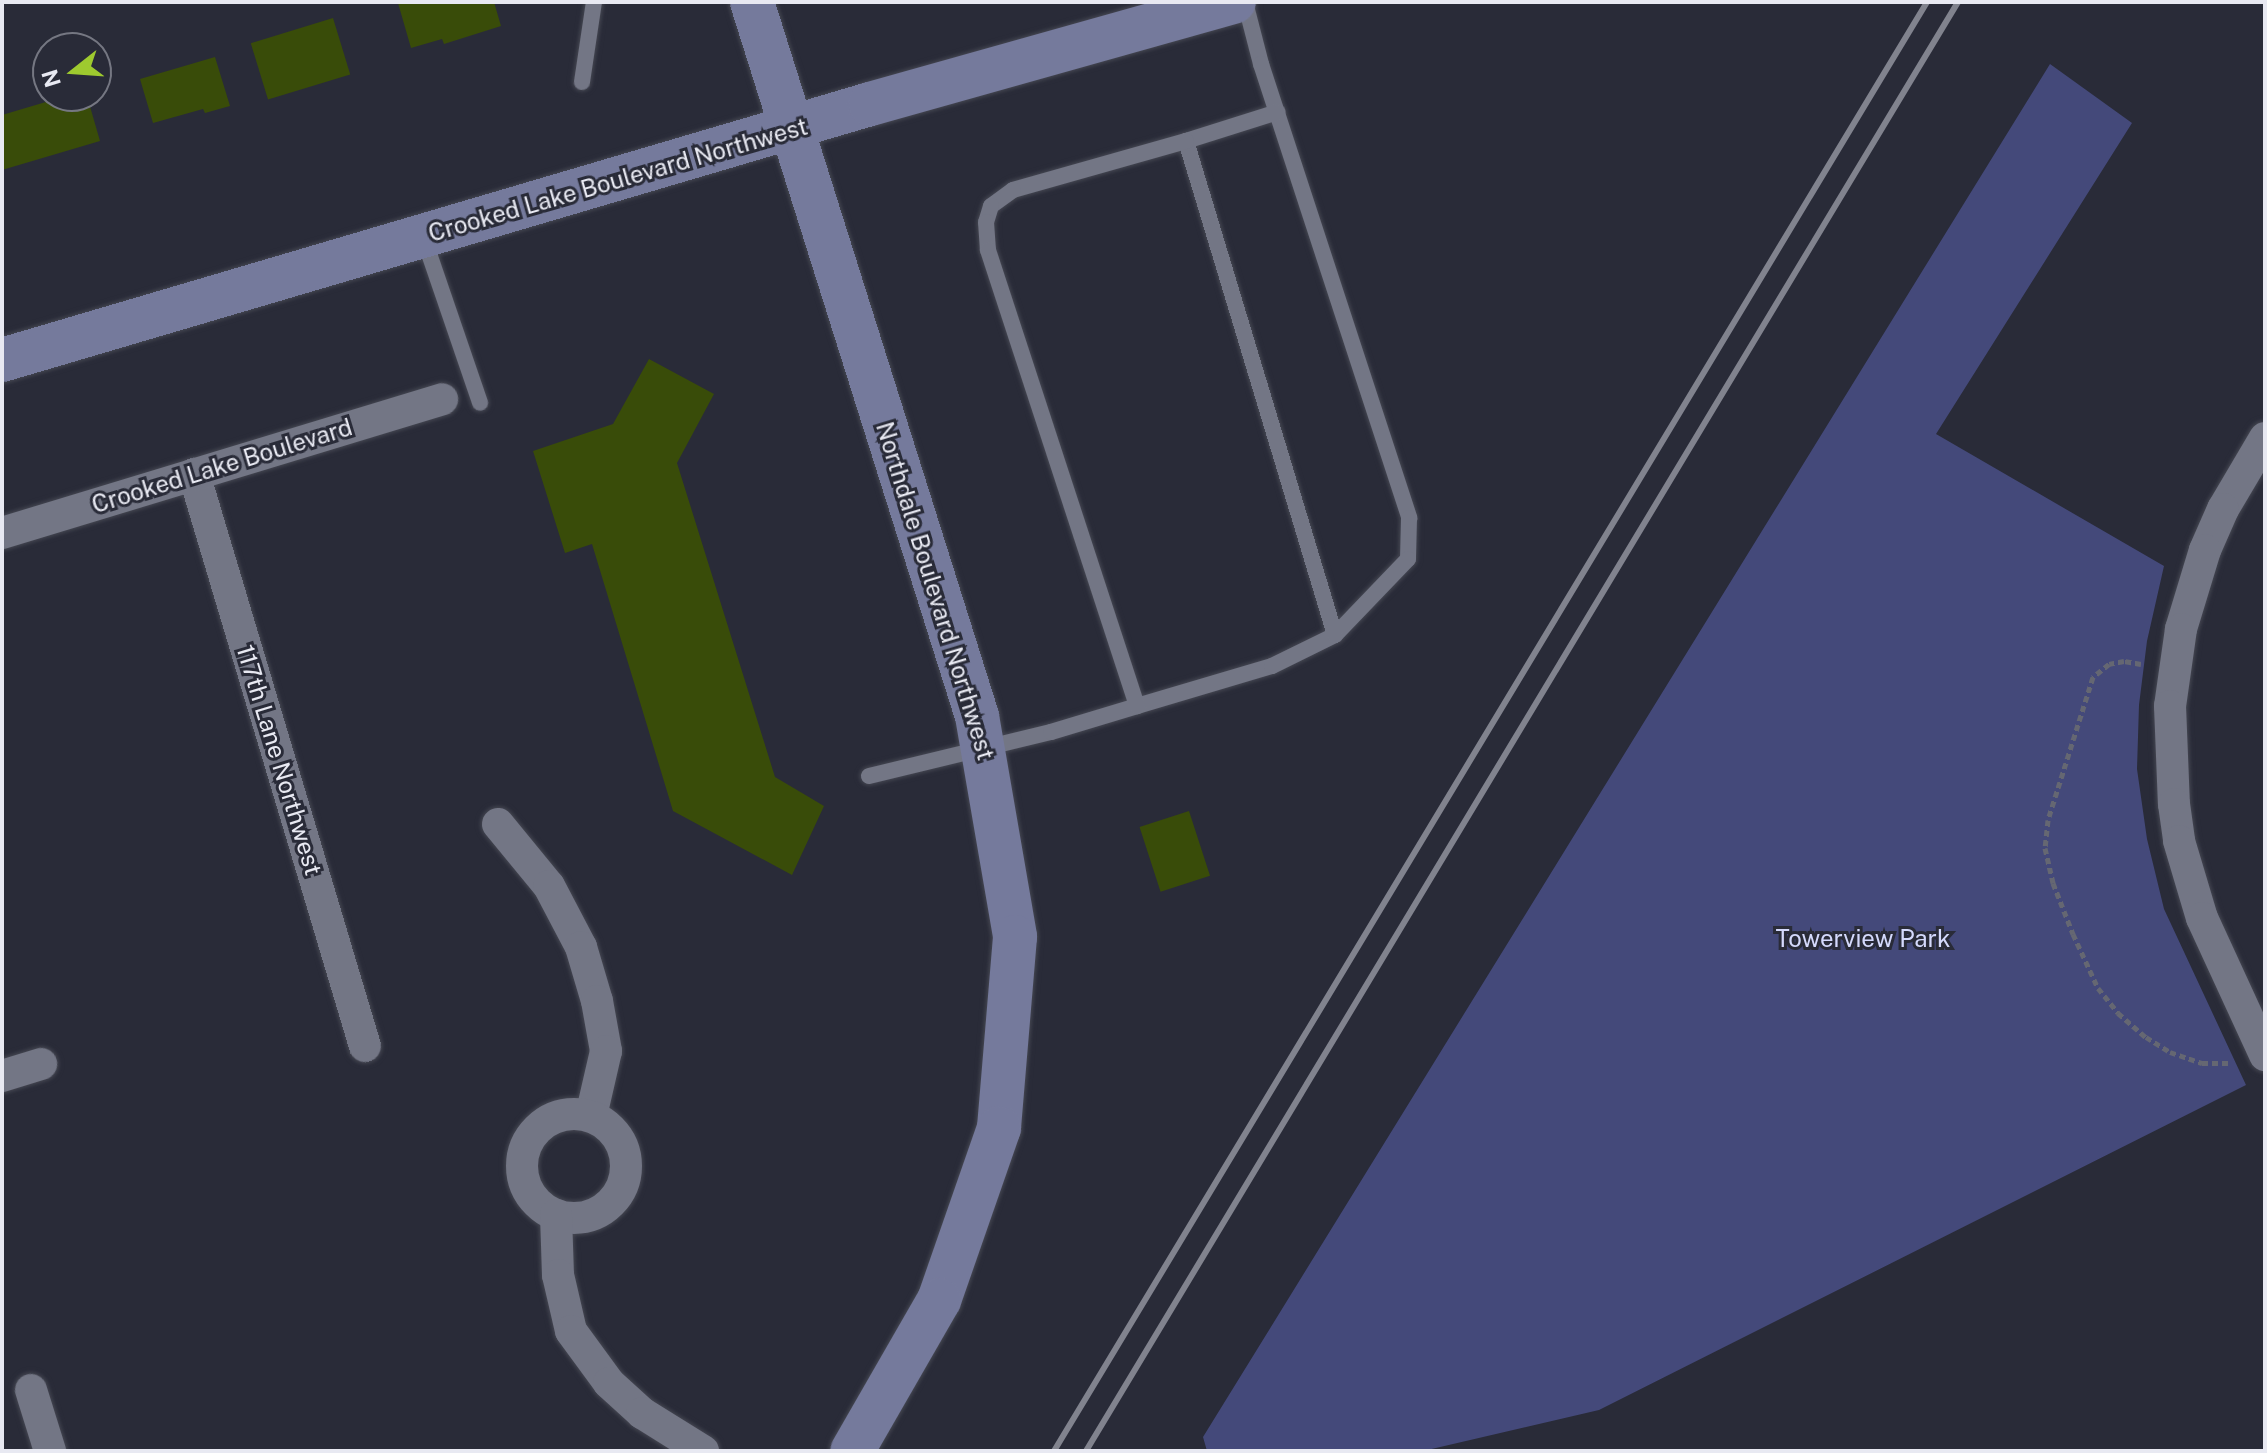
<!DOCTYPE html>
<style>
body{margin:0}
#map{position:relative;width:2267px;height:1453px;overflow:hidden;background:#292b38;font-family:"Public Sans",sans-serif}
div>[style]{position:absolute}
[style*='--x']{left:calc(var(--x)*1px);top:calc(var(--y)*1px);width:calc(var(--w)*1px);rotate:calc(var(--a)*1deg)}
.green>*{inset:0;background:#44497a}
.building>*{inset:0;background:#394c09;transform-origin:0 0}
.path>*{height:5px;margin-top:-2.5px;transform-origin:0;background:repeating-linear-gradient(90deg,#656772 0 6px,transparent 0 10px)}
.roads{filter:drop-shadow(0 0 2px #454752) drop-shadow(0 0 2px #454752)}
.lane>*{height:16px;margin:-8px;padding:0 8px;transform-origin:8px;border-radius:8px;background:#737685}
.street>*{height:32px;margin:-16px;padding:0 16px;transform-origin:16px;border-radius:16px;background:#737685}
.street>.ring{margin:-16px;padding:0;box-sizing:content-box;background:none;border:32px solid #737685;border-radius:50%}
.secondary>*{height:44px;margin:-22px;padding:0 22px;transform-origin:22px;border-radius:22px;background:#757a9c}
.rail>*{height:6px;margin:-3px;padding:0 3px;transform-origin:3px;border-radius:3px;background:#81838e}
span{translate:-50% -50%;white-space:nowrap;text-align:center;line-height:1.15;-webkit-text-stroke:6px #292b38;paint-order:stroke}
.street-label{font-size:24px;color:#e8e9f2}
.park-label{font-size:24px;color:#d4d9fc}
.frame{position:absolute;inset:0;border:4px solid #e8e9f2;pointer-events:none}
.north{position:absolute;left:32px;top:32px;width:80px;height:80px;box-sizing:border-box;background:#292b38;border:2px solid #757782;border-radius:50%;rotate:253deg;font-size:22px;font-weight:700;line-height:32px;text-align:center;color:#e8e9f2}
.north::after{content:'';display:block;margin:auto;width:28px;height:36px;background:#9eca2f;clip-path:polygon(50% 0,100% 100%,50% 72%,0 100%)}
</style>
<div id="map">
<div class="green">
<div style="clip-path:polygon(2050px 64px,2132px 123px,1936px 434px,2164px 566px,2147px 641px,2139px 705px,2137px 769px,2147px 839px,2164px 909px,2246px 1085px,1599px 1410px,1423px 1451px,1207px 1451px,1203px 1437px)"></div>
</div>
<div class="building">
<div style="clip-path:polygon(494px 2px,501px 26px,444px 44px,442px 39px,411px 48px,398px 3px)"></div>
<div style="left:333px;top:18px;width:59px;height:86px;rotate:73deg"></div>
<div style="clip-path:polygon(215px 57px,230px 106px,205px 113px,203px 109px,153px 123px,140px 79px)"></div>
<div style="clip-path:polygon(66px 96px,87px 96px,100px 141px,2px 170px,2px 115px)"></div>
<div style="clip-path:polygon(649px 359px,714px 394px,677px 463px,775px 777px,824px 806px,792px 875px,673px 811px,592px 544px,565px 553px,533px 451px,613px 424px)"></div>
<div style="left:1189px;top:811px;width:68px;height:52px;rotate:72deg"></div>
</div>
<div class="path">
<div style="--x:2141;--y:664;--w:17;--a:-170"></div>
<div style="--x:2124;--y:661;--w:15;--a:169"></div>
<div style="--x:2109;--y:664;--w:21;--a:141"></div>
<div style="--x:2093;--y:677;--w:150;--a:107.5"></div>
<div style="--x:2048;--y:820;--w:28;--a:96"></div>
<div style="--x:2045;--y:848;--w:36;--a:77"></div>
<div style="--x:2053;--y:883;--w:55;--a:68.6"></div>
<div style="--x:2073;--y:934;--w:60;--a:65.2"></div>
<div style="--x:2098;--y:988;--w:32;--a:51"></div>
<div style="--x:2118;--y:1013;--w:37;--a:41"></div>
<div style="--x:2146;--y:1037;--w:28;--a:32"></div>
<div style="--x:2170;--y:1052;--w:34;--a:19"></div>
<div style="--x:2202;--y:1063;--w:29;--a:0"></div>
</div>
<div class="roads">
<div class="lane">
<div style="--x:1245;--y:2;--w:64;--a:75.5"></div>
<div style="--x:1261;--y:64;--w:478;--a:71.9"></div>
<div style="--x:1409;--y:518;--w:41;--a:91.4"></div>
<div style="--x:1408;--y:559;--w:105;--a:133.8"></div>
<div style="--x:582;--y:82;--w:81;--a:-81.5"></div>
<div style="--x:1186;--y:141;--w:96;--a:-17.5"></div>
<div style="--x:424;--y:239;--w:173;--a:71.1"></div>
<div style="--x:869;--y:776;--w:187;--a:-13.6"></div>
<div style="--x:1051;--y:732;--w:90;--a:-16.8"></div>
<div style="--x:1137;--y:706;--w:141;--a:-16.5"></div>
<div style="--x:1272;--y:666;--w:70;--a:-26.2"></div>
<div style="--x:1335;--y:635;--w:516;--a:-106.78"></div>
<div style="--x:1186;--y:141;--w:180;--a:164.2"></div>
<div style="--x:1013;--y:190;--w:27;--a:144"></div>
<div style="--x:991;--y:206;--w:17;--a:107"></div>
<div style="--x:986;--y:222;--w:28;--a:86"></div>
<div style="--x:988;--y:250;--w:480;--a:71.9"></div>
</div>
<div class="street">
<div style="--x:2265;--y:438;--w:82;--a:120.6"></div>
<div style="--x:2223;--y:509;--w:45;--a:113.7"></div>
<div style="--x:2205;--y:550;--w:83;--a:106.9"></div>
<div style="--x:2181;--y:629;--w:78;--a:98.1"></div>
<div style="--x:2170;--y:706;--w:98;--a:87.7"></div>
<div style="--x:2174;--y:804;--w:37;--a:82"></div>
<div style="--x:2179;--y:841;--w:80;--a:73.4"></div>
<div style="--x:2202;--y:918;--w:151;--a:65.3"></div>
<div style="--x:194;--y:474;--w:597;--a:73.36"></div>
<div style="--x:2;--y:533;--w:460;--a:-16.9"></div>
<div style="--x:498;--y:824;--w:80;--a:50.6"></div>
<div style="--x:549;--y:886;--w:69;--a:62.3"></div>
<div style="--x:581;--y:947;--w:56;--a:73.5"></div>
<div style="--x:597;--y:1001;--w:51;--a:79.8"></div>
<div style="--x:606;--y:1051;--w:67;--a:103"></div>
<div style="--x:2;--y:1076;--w:41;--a:-17.1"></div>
<div class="ring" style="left:522px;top:1114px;width:72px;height:72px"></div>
<div style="--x:556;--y:1215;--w:60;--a:88.1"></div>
<div style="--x:558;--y:1275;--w:57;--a:76.9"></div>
<div style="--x:571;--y:1331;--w:64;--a:53.8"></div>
<div style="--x:609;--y:1383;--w:45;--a:42.3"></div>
<div style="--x:642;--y:1413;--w:72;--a:31.9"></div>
<div style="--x:31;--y:1390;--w:64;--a:72.7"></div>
</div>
<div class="secondary">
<div style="--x:752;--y:2;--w:749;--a:72.51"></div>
<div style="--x:977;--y:716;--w:224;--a:80.2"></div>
<div style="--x:1015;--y:937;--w:192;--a:94.8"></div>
<div style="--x:999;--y:1128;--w:182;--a:109.2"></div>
<div style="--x:939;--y:1300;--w:174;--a:119.9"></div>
<div style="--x:2;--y:360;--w:905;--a:-16.43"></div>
<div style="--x:870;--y:104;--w:378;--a:-15.7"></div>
</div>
</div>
<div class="rail">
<div style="--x:1054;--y:1451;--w:1692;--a:-58.93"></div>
<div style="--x:1086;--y:1451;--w:1691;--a:-58.96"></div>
</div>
<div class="street-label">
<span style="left:618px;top:180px;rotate:-16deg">Crooked Lake Boulevard Northwest</span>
<span style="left:222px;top:466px;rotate:-17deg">Crooked Lake Boulevard</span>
<span style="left:935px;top:591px;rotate:73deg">Northdale Boulevard Northwest</span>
<span style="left:279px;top:760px;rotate:73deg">117th Lane Northwest</span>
</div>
<div class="park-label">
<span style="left:1863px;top:939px">Towerview Park</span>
</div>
<div class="frame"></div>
<div class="north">N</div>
</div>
